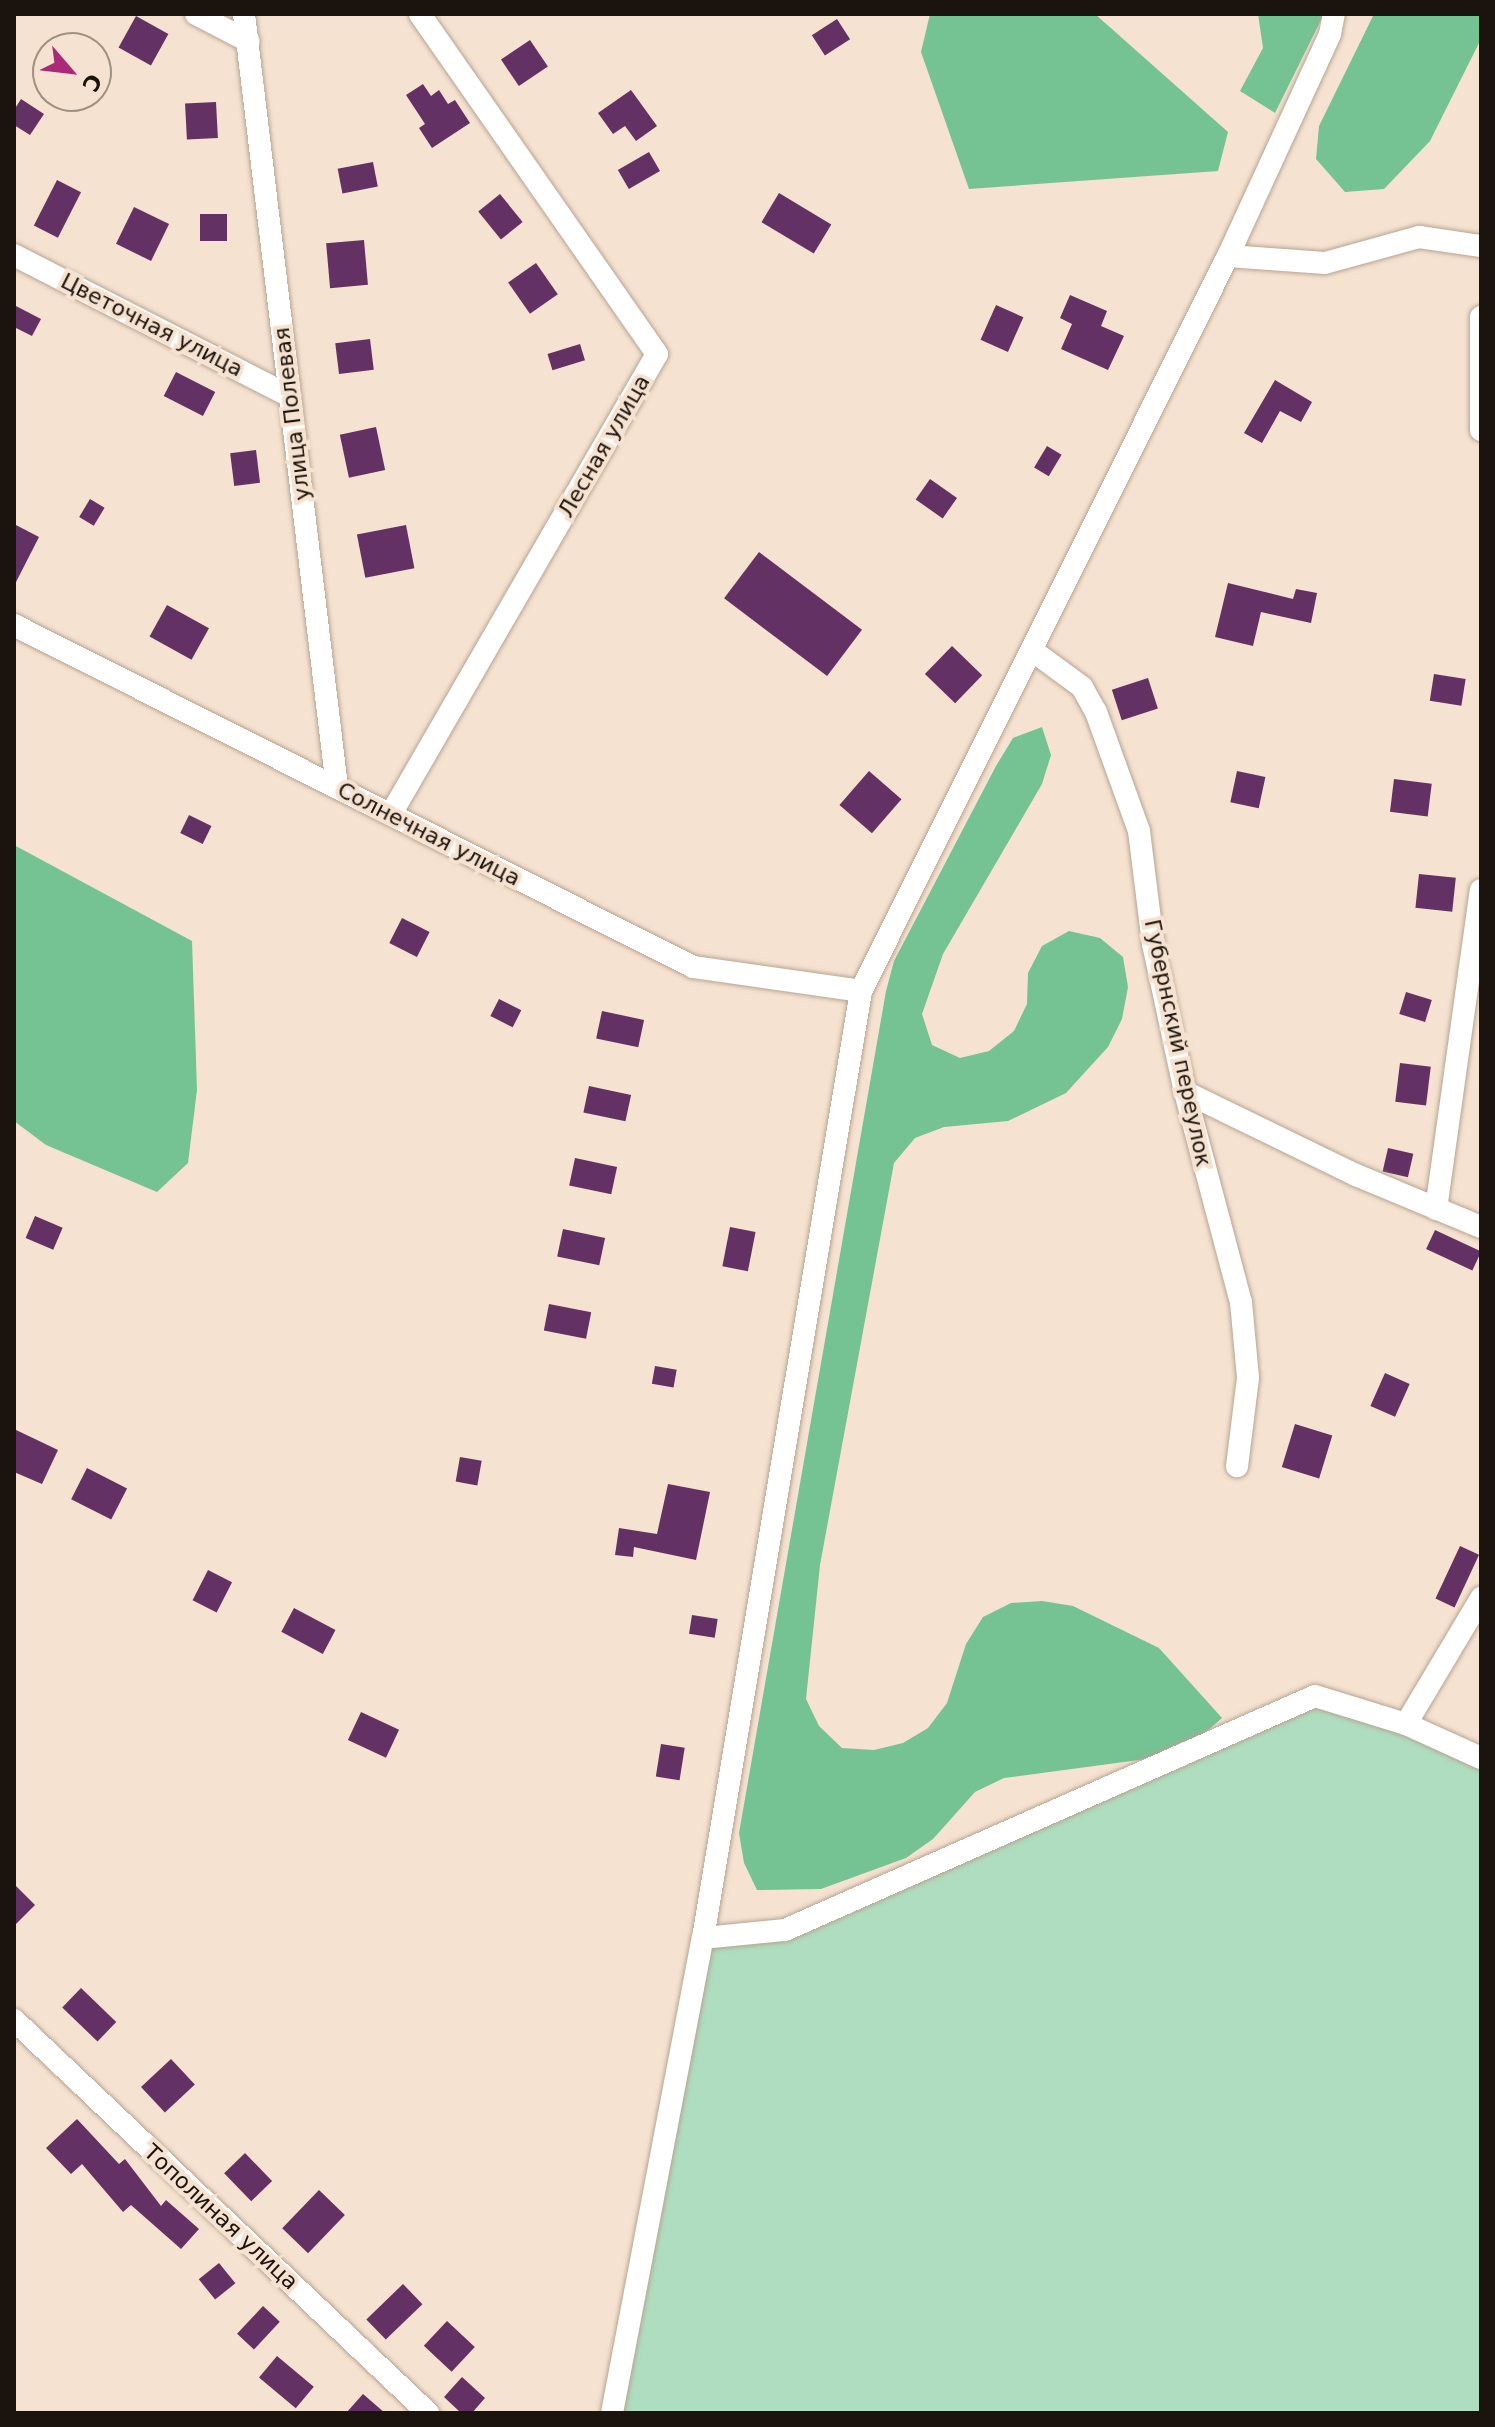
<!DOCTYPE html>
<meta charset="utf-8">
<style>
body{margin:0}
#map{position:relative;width:1495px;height:2427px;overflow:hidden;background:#f6e2d0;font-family:"DejaVu Sans",sans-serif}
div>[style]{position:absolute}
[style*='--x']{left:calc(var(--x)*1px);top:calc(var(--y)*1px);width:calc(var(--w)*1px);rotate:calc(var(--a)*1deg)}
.green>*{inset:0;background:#afddbf}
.forest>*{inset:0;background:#75c293}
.building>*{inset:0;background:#643164;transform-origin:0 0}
.roads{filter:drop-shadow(0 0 2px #b7a493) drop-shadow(0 0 2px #b7a493)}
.minor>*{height:22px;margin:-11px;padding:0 11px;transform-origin:11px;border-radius:11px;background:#fff}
span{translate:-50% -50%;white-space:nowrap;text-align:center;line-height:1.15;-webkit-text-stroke:8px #f6e2d0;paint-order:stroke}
.street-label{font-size:22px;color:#1b140e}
.frame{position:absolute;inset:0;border:16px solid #1b140e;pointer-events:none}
.north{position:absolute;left:32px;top:32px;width:80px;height:80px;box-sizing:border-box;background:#f6e2d0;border:2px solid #9e9082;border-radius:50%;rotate:118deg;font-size:22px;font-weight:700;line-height:32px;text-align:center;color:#1b140e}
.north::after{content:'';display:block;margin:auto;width:28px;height:36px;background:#aa2a79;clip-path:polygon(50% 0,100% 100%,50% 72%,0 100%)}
</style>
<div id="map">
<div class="green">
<div style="clip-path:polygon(1315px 1696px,1481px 1766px,1481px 2413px,612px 2413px,703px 1938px,785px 1930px)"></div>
</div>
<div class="forest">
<div style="clip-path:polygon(930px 14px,1095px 14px,1228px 132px,1218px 171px,969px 189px,921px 52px)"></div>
<div style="clip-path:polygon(1258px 14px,1324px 14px,1275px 113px,1240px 91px,1263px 48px)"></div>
<div style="clip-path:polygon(1374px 14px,1481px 14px,1481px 39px,1430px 141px,1384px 189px,1345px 192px,1316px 159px,1319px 126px)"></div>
<div style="clip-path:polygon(1042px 727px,1051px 755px,1042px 784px,943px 954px,922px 1014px,932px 1045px,960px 1058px,989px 1051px,1014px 1031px,1027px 1004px,1028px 973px,1042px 946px,1069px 931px,1100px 938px,1123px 957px,1128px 987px,1122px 1019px,1108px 1047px,1066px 1093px,1008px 1121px,944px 1127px,915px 1138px,894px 1163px,820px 1565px,806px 1699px,819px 1726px,842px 1748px,874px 1750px,903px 1743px,928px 1728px,947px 1703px,966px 1644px,983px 1617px,1011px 1603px,1042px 1601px,1073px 1606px,1159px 1648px,1222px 1718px,1190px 1746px,1161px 1757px,1004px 1778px,975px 1792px,933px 1839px,906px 1858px,821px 1889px,757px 1890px,744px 1863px,739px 1833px,886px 991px,894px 961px,996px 766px,1013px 738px)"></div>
<div style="clip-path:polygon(14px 845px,192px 941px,197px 1090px,188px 1163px,157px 1192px,46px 1145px,14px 1121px)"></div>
</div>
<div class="building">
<div style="left:136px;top:16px;width:37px;height:36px;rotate:29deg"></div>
<div style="left:837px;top:19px;width:24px;height:30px;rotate:57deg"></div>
<div style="left:530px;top:40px;width:32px;height:35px;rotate:56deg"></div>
<div style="clip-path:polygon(423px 84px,431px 96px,439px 90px,448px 104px,455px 100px,470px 123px,432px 148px,419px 128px,425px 124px,406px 95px)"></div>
<div style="clip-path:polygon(631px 90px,657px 126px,636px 141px,625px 126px,613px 134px,598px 113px)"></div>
<div style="clip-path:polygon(21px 99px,44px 114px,30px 135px,14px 125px,14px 110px)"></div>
<div style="left:216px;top:102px;width:36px;height:31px;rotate:87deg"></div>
<div style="left:649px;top:152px;width:22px;height:36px;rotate:60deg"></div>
<div style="left:373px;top:162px;width:25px;height:36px;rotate:79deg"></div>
<div style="left:57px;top:180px;width:27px;height:51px;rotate:27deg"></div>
<div style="left:779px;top:193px;width:61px;height:34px;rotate:31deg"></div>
<div style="left:500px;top:194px;width:36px;height:28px;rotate:51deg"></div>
<div style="left:134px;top:207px;width:39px;height:41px;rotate:26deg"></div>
<div style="left:227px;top:214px;width:27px;height:27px;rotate:90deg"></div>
<div style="left:364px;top:240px;width:45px;height:38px;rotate:85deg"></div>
<div style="left:536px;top:263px;width:38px;height:34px;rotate:55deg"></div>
<div style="clip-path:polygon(1070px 295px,1107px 311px,1101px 326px,1124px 336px,1108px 370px,1061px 349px,1072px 324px,1060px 318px)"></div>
<div style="clip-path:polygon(14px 305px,41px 319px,32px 336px,14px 327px)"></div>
<div style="left:996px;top:305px;width:30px;height:38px;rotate:24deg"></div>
<div style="left:370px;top:339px;width:31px;height:35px;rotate:83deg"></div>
<div style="left:580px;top:344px;width:17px;height:34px;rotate:73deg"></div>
<div style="left:176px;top:372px;width:44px;height:27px;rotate:27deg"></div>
<div style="clip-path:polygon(1275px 380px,1312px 402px,1301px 422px,1280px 411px,1262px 443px,1244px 433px)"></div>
<div style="left:376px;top:427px;width:44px;height:37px;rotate:78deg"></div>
<div style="left:1047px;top:446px;width:17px;height:25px;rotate:31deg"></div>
<div style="left:256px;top:450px;width:33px;height:26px;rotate:83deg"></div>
<div style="left:930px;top:479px;width:33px;height:25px;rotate:35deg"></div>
<div style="left:90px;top:499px;width:17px;height:21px;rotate:31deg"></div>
<div style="clip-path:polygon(14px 524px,39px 537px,14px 586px)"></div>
<div style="left:406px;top:525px;width:44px;height:50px;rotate:79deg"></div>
<div style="left:759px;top:552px;width:129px;height:58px;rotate:37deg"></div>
<div style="clip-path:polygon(1228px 583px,1293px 599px,1296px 589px,1317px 593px,1311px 623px,1261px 612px,1253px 646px,1215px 637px)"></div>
<div style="left:167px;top:605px;width:48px;height:36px;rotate:29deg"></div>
<div style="left:952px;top:646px;width:42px;height:39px;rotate:44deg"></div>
<div style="left:1434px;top:674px;width:32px;height:27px;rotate:9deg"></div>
<div style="left:1148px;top:678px;width:32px;height:38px;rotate:72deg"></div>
<div style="left:869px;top:771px;width:43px;height:45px;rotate:41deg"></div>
<div style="left:1237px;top:771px;width:29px;height:32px;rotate:12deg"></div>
<div style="left:1394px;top:779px;width:38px;height:33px;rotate:7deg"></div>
<div style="left:189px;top:815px;width:25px;height:20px;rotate:26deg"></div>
<div style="left:1419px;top:874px;width:37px;height:34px;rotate:6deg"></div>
<div style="left:402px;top:918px;width:31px;height:28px;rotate:27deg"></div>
<div style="left:1406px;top:992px;width:27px;height:23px;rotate:17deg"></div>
<div style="left:499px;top:999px;width:25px;height:19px;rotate:27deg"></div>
<div style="left:602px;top:1011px;width:43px;height:28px;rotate:12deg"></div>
<div style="left:1400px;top:1063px;width:31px;height:39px;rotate:7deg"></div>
<div style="left:589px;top:1086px;width:43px;height:27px;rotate:12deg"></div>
<div style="left:1388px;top:1148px;width:26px;height:24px;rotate:13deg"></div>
<div style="left:575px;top:1158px;width:43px;height:28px;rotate:12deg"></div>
<div style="left:35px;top:1216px;width:30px;height:24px;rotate:23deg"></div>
<div style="left:730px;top:1227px;width:26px;height:40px;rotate:11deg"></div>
<div style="left:563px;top:1229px;width:43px;height:28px;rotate:12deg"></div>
<div style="left:1435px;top:1230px;width:51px;height:21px;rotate:25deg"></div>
<div style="left:549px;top:1304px;width:43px;height:27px;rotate:11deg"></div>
<div style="left:655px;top:1366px;width:22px;height:18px;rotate:10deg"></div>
<div style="left:1385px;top:1373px;width:27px;height:36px;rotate:24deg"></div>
<div style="left:1295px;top:1424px;width:39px;height:45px;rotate:17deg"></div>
<div style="clip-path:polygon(14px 1429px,58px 1450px,42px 1484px,14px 1472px)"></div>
<div style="left:460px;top:1457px;width:22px;height:25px;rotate:10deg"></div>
<div style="left:87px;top:1468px;width:45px;height:35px;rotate:27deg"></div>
<div style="clip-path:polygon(668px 1484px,710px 1492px,696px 1560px,634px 1547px,633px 1557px,615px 1555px,619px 1528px,657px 1534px)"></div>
<div style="left:1460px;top:1546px;width:21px;height:58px;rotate:25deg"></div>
<div style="left:208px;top:1570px;width:27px;height:34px;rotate:27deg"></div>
<div style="left:294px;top:1608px;width:47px;height:27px;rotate:28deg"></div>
<div style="left:692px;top:1615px;width:26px;height:19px;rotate:9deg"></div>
<div style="left:361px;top:1712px;width:42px;height:31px;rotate:25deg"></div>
<div style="left:661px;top:1744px;width:24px;height:33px;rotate:9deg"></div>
<div style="clip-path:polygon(14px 1884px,35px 1905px,14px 1926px)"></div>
<div style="left:81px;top:1988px;width:49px;height:27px;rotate:44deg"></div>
<div style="left:171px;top:2059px;width:35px;height:41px;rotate:47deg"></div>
<div style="clip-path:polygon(77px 2119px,119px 2164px,125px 2159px,161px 2206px,166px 2200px,199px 2229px,181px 2249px,131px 2205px,123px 2212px,82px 2164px,71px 2174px,46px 2148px)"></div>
<div style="left:245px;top:2153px;width:39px;height:29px;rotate:46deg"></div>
<div style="left:319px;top:2190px;width:36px;height:53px;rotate:44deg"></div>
<div style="left:219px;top:2263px;width:26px;height:26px;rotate:51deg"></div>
<div style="left:403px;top:2284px;width:28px;height:51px;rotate:46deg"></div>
<div style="left:263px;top:2306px;width:23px;height:38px;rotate:43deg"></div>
<div style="left:447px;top:2321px;width:38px;height:34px;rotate:43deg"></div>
<div style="left:277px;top:2356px;width:48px;height:28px;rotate:40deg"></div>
<div style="clip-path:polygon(462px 2377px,485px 2398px,472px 2413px,461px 2413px,444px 2397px)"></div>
<div style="clip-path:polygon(363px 2394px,385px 2413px,346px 2413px)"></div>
</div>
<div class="roads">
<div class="minor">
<div style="--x:196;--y:14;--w:59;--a:27.4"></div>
<div style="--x:244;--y:14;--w:779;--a:83.14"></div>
<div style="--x:14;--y:255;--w:310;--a:27.1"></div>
<div style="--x:1228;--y:256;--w:97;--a:4.1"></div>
<div style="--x:1325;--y:263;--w:98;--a:-15.5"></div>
<div style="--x:1419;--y:237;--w:63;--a:8.3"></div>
<div style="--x:1481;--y:317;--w:113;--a:90"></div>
<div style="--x:14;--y:625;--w:760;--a:26.73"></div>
<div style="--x:693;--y:967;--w:170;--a:8.1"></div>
<div style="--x:1033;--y:651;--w:61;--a:36.3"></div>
<div style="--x:1082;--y:687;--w:29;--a:61"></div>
<div style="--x:1096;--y:712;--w:127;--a:70.1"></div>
<div style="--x:1139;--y:831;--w:114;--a:82.9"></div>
<div style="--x:1153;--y:944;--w:151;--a:77.8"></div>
<div style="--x:1185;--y:1092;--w:217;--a:75.1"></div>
<div style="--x:1241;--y:1302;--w:76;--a:84.7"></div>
<div style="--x:1248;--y:1378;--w:89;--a:97.1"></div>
<div style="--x:391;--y:814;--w:531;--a:-59.96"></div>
<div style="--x:657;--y:354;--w:414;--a:-124.9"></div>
<div style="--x:1185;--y:1092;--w:190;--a:25.9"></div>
<div style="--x:1356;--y:1175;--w:135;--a:22.6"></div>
<div style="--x:1436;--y:1209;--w:322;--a:-82"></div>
<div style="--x:1406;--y:1724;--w:147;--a:-59.2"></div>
<div style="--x:703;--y:1938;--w:82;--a:-5.6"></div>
<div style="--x:785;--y:1930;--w:579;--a:-23.82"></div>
<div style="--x:1315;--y:1696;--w:95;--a:17.1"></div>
<div style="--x:1406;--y:1724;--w:82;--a:24.4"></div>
<div style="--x:14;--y:2020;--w:571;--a:43.51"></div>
<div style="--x:612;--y:2413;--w:484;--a:-79.2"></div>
<div style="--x:703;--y:1938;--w:960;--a:-80.53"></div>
<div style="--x:861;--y:991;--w:822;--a:-63.47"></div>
<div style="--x:1228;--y:256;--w:244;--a:-65.3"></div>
<div style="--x:1330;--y:34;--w:20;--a:-79"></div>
</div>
</div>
<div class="street-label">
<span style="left:152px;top:325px;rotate:27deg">Цветочная улица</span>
<span style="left:292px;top:414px;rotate:-97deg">улица Полевая</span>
<span style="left:604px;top:446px;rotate:-60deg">Лесная улица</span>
<span style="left:429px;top:834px;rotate:27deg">Солнечная улица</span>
<span style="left:1178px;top:1043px;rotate:78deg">Губернский переулок</span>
<span style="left:221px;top:2217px;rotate:43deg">Тополиная улица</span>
</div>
<div class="frame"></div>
<div class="north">С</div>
</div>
